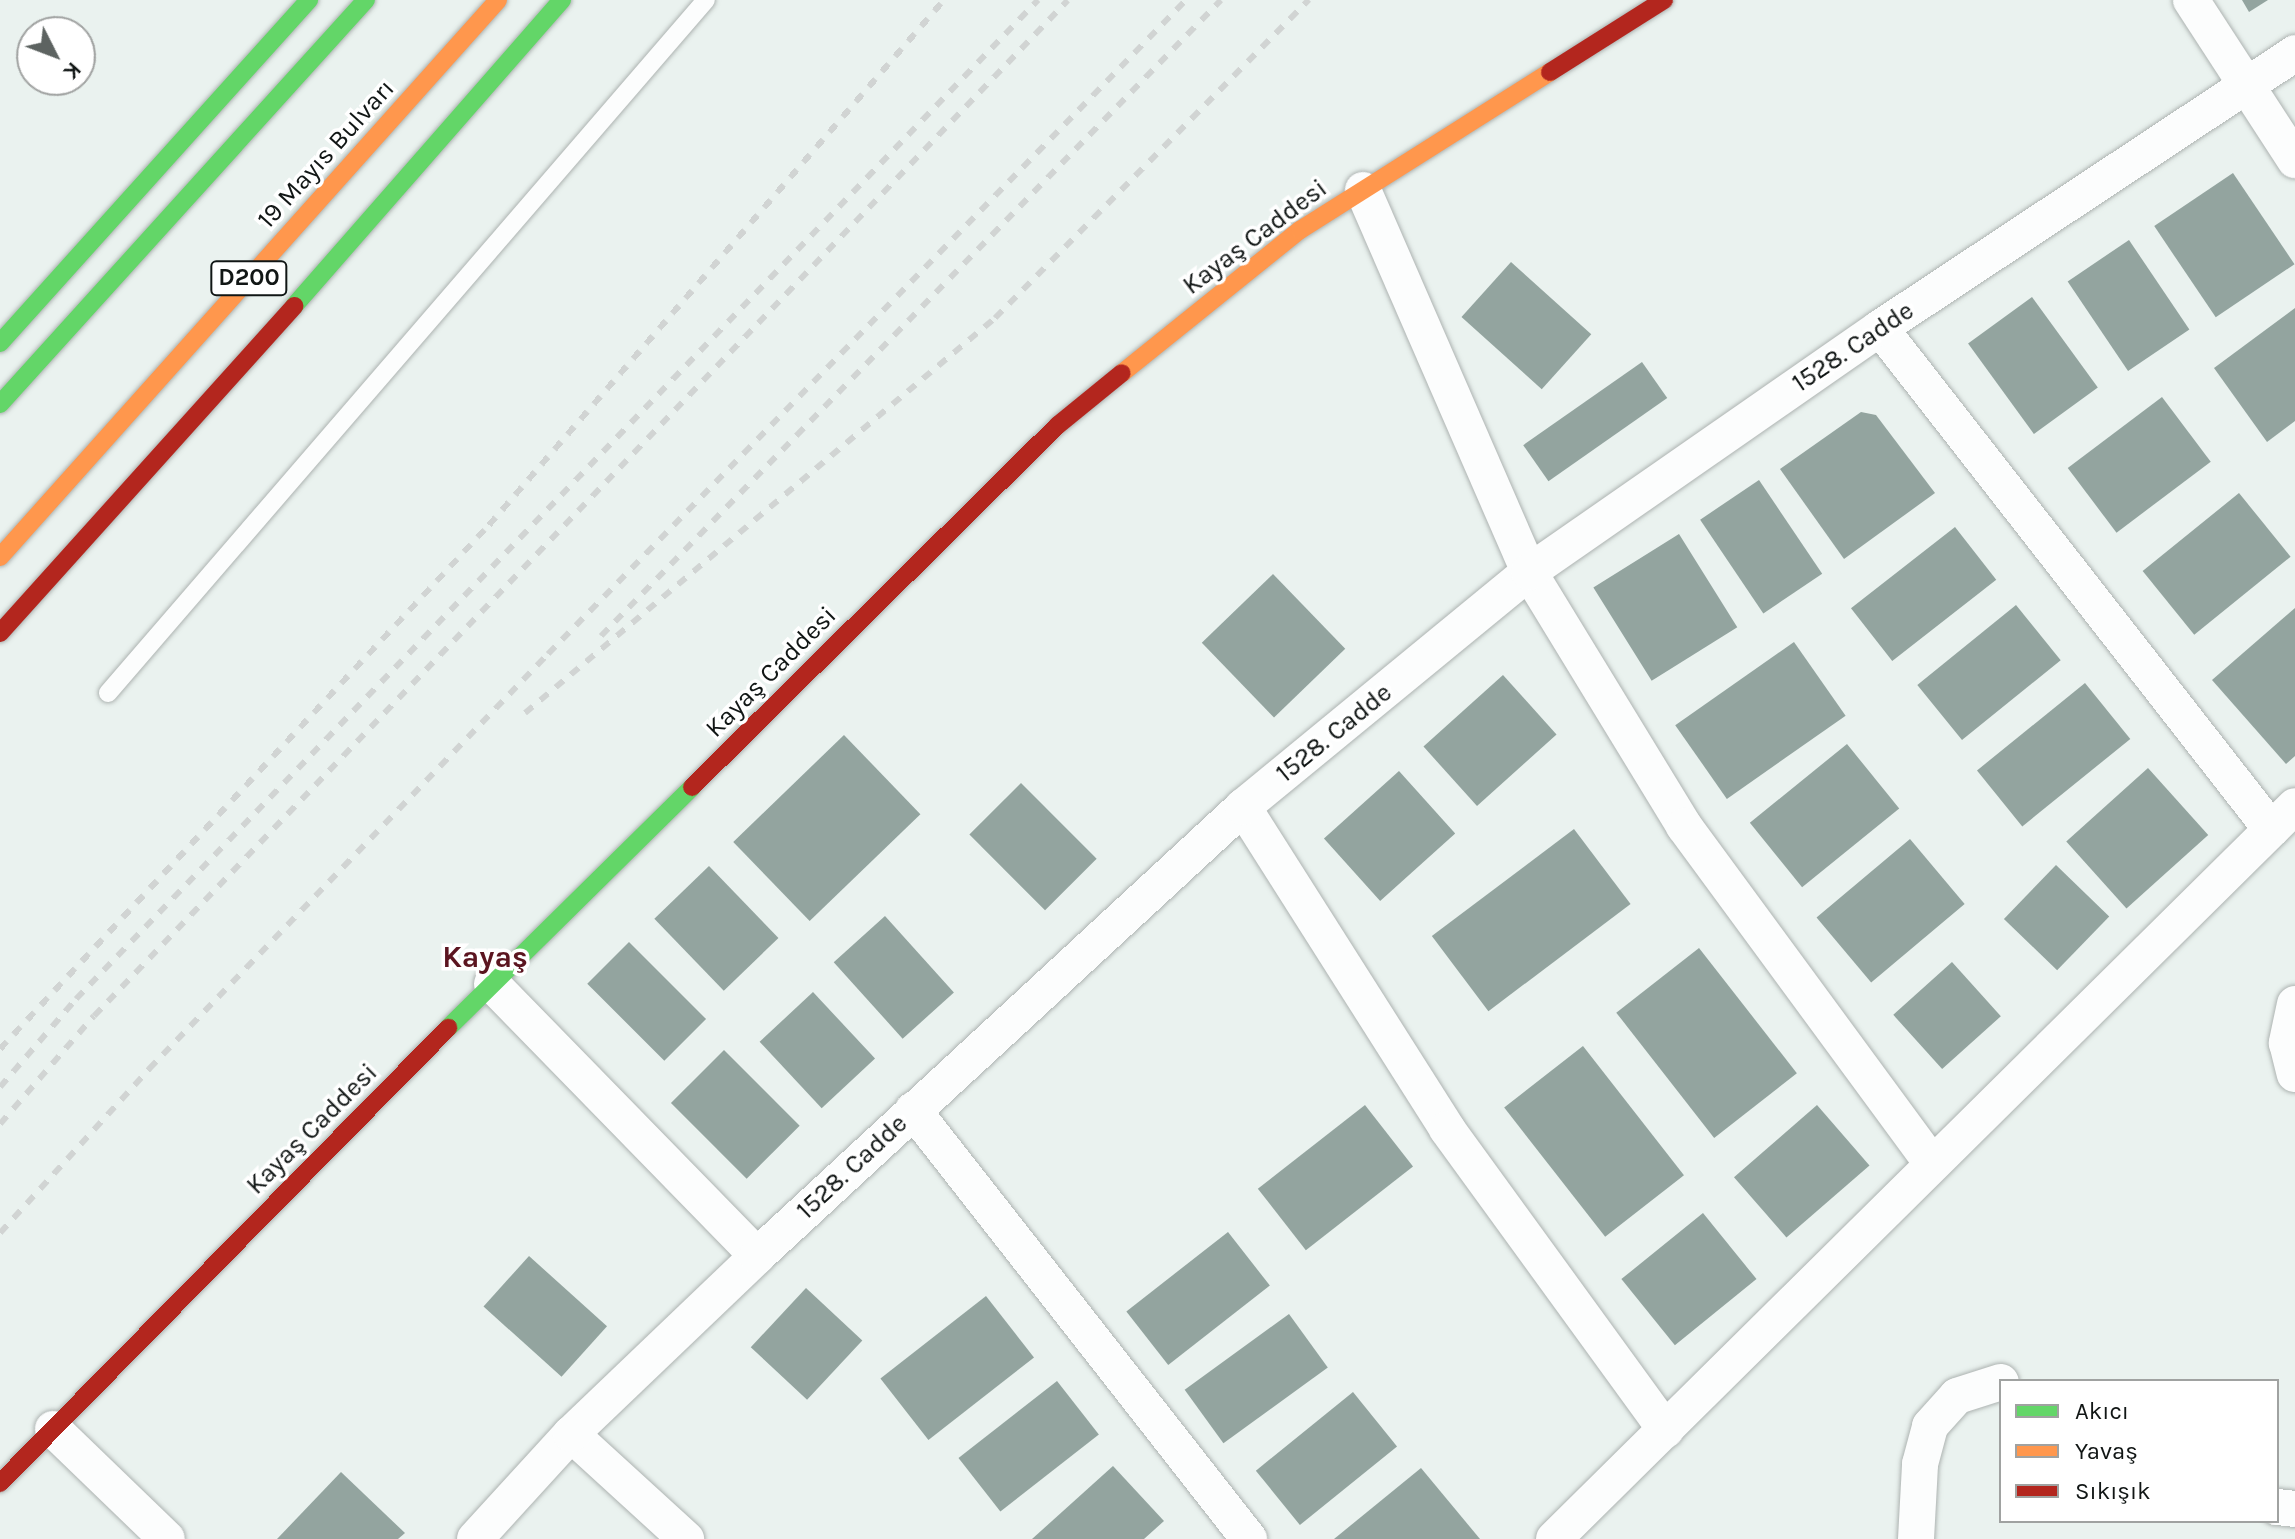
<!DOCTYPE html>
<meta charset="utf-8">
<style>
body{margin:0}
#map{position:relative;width:2295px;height:1539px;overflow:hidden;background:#eaf2ef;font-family:Karla,sans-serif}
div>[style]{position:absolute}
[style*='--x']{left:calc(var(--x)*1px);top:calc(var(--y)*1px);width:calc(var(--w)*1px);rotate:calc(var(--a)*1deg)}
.building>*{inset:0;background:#93a49f;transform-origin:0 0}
.roads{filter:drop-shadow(0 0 2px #adb3b1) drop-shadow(0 0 2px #adb3b1)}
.lane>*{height:18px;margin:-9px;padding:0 9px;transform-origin:9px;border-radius:9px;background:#fcfdfd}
.street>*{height:36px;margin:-18px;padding:0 18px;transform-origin:18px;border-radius:18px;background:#fcfdfd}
.fast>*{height:18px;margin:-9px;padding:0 9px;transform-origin:9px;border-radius:9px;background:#63d668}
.slow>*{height:18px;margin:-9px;padding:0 9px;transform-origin:9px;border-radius:9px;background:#ff974d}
.jam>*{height:18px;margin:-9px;padding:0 9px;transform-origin:9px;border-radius:9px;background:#b3261e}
.rail>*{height:6px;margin-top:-3px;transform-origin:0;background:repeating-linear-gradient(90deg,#d1d4d3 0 10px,transparent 0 20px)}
span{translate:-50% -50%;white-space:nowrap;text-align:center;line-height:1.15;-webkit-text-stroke:7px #fff;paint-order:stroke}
.shield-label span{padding:2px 6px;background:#fff;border:2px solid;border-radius:6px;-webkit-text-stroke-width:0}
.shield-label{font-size:24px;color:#111615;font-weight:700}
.street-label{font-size:26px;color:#111615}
.quarter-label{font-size:30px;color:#5b1520;font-weight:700}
.legend{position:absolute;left:1999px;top:1379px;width:280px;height:144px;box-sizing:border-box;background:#fff;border:2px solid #a0a2a1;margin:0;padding:10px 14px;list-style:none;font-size:24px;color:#111615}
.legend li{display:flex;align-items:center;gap:16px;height:40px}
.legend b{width:40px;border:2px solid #a0a2a1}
.north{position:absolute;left:16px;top:16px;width:80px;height:80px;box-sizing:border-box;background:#fff;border:2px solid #a0a2a1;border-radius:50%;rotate:132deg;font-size:22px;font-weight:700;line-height:32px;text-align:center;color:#111615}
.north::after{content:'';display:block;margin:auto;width:28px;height:36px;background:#5d6361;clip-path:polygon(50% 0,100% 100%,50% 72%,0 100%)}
</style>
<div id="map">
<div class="building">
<div style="clip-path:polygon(2242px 0,2268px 0,2249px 12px)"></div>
<div style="left:2233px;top:173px;width:110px;height:95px;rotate:56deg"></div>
<div style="left:2129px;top:240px;width:108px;height:74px;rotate:56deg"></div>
<div style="left:1511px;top:262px;width:108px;height:74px;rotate:42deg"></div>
<div style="left:2032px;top:297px;width:112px;height:79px;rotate:54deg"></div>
<div style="clip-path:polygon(2295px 308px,2295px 421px,2267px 442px,2214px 368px)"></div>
<div style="left:1642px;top:362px;width:44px;height:145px;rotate:55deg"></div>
<div style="left:2162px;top:397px;width:81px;height:118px;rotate:53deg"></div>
<div style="clip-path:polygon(1861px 412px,1876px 415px,1935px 493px,1844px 559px,1780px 469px)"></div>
<div style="left:1759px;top:480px;width:113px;height:71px;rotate:56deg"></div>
<div style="left:2239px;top:493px;width:82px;height:124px;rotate:51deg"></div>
<div style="left:1955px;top:527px;width:67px;height:132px;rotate:52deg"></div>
<div style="left:1679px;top:534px;width:110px;height:101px;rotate:58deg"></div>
<div style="left:1273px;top:574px;width:104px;height:99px;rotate:46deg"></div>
<div style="left:2016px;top:605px;width:71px;height:127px;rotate:51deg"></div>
<div style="clip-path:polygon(2295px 608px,2295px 756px,2286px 764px,2212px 680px)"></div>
<div style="left:1794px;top:642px;width:90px;height:145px;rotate:55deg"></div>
<div style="left:1503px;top:675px;width:80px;height:107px;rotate:48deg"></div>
<div style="left:2085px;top:683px;width:72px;height:139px;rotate:51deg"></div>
<div style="left:844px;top:735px;width:110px;height:154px;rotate:46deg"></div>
<div style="left:1847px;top:744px;width:83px;height:125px;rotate:51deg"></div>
<div style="left:2148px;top:768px;width:90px;height:110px;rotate:48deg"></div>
<div style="left:1399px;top:771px;width:84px;height:101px;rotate:48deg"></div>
<div style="left:1021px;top:783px;width:107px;height:73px;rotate:45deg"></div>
<div style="left:1574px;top:829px;width:94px;height:178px;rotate:53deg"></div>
<div style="left:1910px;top:839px;width:85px;height:122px;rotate:50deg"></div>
<div style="left:2056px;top:865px;width:74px;height:75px;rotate:44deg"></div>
<div style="left:709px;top:866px;width:100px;height:76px;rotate:46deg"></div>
<div style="left:885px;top:916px;width:103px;height:69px;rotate:48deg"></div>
<div style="left:629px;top:942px;width:109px;height:59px;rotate:45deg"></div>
<div style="left:1699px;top:948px;width:159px;height:105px;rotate:52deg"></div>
<div style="left:1952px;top:962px;width:73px;height:79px;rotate:48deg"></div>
<div style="left:813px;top:992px;width:91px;height:73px;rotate:47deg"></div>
<div style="left:1583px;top:1046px;width:164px;height:100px;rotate:52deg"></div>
<div style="left:724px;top:1050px;width:107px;height:75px;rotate:45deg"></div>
<div style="left:1365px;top:1105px;width:78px;height:136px;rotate:52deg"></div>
<div style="left:1817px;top:1105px;width:80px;height:110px;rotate:49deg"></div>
<div style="left:1703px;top:1213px;width:85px;height:105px;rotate:51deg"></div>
<div style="left:1228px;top:1232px;width:68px;height:129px;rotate:52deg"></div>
<div style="left:529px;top:1256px;width:105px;height:68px;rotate:42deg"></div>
<div style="left:806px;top:1288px;width:77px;height:81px;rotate:43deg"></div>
<div style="left:986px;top:1296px;width:78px;height:134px;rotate:52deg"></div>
<div style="left:1289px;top:1314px;width:66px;height:129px;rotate:54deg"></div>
<div style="left:1057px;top:1381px;width:68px;height:125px;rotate:52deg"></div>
<div style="left:1353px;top:1392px;width:70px;height:125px;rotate:51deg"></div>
<div style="clip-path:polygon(1113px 1466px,1164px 1521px,1144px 1539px,1032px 1539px)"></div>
<div style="clip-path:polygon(1421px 1468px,1480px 1539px,1334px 1539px)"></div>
<div style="clip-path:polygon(341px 1472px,405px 1533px,398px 1539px,277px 1539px)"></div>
</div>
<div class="roads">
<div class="lane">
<div style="--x:108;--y:693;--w:915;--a:-49.21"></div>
</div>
<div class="street">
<div style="--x:2191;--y:0;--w:191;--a:57"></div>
<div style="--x:1363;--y:190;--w:417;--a:66.5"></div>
<div style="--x:1529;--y:572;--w:298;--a:58.6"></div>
<div style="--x:1684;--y:826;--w:419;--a:53.7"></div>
<div style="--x:1880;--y:328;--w:636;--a:52.03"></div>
<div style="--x:1243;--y:807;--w:381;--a:57.6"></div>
<div style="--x:1447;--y:1129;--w:372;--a:54"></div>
<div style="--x:492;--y:984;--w:380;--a:45.7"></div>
<div style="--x:2295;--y:1004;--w:40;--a:102"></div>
<div style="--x:2287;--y:1043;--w:32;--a:76"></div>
<div style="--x:913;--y:1110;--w:545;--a:51.93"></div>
<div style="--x:53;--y:1429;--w:158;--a:44"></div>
<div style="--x:571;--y:1434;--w:156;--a:42.4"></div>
<div style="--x:2277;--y:1507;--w:18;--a:6"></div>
<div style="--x:475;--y:1539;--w:142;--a:-47.6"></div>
<div style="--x:571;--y:1434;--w:257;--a:-43.7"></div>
<div style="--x:757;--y:1256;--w:662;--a:-42.73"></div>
<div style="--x:1243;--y:807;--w:370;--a:-39.4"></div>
<div style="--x:1529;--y:572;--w:427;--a:-34.8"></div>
<div style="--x:1880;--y:328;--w:498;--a:-33.5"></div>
<div style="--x:1554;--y:1539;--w:1042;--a:-44.69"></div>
<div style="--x:1916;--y:1539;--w:75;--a:-86.9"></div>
<div style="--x:1920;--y:1464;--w:39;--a:-75"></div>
<div style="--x:1930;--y:1426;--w:40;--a:-48"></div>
<div style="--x:1957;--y:1396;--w:46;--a:-17.7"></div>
</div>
<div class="fast">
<div style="--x:294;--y:306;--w:407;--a:-48.8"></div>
<div style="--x:0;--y:343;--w:462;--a:-48"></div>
<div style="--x:0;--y:404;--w:545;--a:-47.83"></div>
<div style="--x:448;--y:1028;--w:343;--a:-44.6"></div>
</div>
<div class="slow">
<div style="--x:1122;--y:373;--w:228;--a:-38.8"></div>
<div style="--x:1300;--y:230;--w:296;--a:-32.3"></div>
<div style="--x:0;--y:557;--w:747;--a:-48.2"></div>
</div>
<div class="jam">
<div style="--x:1550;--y:72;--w:135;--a:-32.3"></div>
<div style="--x:0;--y:633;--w:440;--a:-48"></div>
<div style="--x:692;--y:787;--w:515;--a:-44.69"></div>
<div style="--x:1058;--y:425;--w:82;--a:-39.1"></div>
<div style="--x:0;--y:1483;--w:639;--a:-45.44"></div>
</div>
</div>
<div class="rail">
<div style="--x:601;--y:636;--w:888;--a:-45.73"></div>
<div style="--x:525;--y:713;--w:614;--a:-40.04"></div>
<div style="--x:995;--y:318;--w:447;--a:-45.4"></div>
<div style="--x:0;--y:1049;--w:717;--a:-46.98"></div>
<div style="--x:489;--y:525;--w:695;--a:-49.09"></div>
<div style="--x:0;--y:1087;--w:116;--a:-49.2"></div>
<div style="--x:76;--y:999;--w:1387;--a:-46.08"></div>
<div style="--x:0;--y:1124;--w:143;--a:-49"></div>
<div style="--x:94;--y:1016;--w:1407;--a:-46.21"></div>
<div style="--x:0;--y:1233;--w:222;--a:-47.7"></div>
<div style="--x:149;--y:1069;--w:576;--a:-46.13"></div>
<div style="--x:548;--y:654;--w:914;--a:-45.71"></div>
</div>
<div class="shield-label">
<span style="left:249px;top:278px">D200</span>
</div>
<div class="street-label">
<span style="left:326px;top:154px;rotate:-48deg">19 Mayıs Bulvarı</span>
<span style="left:1255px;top:237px;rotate:-37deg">Kayaş Caddesi</span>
<span style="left:1853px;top:347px;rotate:-34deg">1528. Cadde</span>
<span style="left:771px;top:672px;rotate:-45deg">Kayaş Caddesi</span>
<span style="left:1334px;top:733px;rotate:-39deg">1528. Cadde</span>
<span style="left:312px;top:1129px;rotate:-45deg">Kayaş Caddesi</span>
<span style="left:852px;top:1167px;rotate:-43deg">1528. Cadde</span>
</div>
<div class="quarter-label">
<span style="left:485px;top:957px">Kayaş</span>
</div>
<ul class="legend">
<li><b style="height:10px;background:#63d668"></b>Akıcı</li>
<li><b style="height:10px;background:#ff974d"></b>Yavaş</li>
<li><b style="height:10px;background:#b3261e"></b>Sıkışık</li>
</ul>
<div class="north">K</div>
</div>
